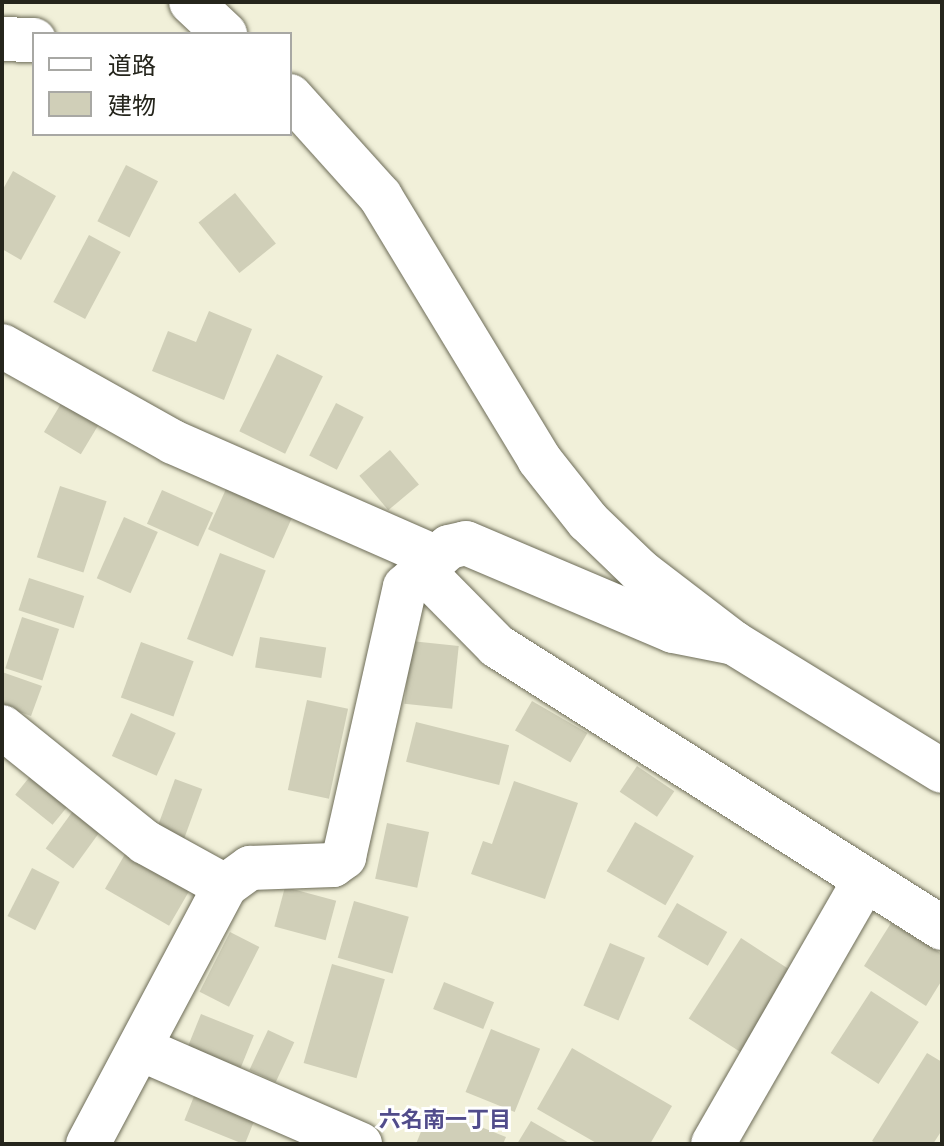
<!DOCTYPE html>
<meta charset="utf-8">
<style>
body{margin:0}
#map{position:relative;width:944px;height:1146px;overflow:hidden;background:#f1f0d9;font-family:"Titillium Web","Noto Sans JP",sans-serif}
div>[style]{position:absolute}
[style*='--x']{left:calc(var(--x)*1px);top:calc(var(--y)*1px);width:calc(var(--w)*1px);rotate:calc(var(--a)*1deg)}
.building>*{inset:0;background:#d0cfb8;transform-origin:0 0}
.roads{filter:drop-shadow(0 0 2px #6d6c58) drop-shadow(0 0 2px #6d6c58)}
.minor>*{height:44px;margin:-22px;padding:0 22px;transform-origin:22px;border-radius:22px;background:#fff}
span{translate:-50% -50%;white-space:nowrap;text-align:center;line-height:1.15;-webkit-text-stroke:6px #fff;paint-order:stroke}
.neighbourhood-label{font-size:22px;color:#514c8b;font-weight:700}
.frame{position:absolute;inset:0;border:4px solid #25251c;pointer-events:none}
.legend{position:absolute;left:32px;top:32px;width:260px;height:104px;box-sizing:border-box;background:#fff;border:2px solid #a8a8a4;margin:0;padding:10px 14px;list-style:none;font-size:24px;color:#25251c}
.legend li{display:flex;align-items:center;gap:16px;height:40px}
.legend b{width:40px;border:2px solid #a8a8a4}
</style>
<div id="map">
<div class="building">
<div style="left:126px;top:165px;width:36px;height:63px;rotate:27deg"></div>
<div style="clip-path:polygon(13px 171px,56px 196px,21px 260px,2px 249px,2px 191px)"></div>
<div style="left:235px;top:193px;width:65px;height:47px;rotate:51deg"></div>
<div style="left:89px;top:235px;width:36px;height:76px;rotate:28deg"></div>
<div style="clip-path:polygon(209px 311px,252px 329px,224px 400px,152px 371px,168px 331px,196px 342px)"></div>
<div style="left:277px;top:354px;width:51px;height:86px;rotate:26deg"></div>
<div style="left:62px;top:402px;width:43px;height:35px;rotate:31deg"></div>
<div style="left:336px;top:403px;width:31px;height:59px;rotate:27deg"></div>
<div style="left:390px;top:450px;width:45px;height:40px;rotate:50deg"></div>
<div style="left:230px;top:480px;width:72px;height:54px;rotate:24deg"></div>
<div style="left:60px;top:486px;width:49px;height:75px;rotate:18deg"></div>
<div style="left:162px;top:490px;width:56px;height:37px;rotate:24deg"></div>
<div style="left:124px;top:517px;width:37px;height:67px;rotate:24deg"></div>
<div style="left:220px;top:553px;width:49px;height:92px;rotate:21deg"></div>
<div style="left:29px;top:578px;width:58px;height:34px;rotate:18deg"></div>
<div style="left:22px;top:617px;width:39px;height:54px;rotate:18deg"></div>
<div style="left:260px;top:637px;width:67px;height:31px;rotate:9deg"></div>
<div style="left:411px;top:641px;width:48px;height:63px;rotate:6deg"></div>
<div style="left:141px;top:642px;width:56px;height:59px;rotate:20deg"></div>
<div style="clip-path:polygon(2px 672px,42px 686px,31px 716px,2px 706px)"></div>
<div style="left:307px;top:700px;width:42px;height:92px;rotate:12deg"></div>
<div style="left:532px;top:701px;width:64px;height:34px;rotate:30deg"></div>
<div style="left:131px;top:713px;width:49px;height:47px;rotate:24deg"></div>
<div style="left:416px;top:722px;width:96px;height:41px;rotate:14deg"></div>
<div style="left:637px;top:766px;width:45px;height:31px;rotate:34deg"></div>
<div style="left:36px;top:769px;width:48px;height:33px;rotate:39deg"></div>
<div style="left:175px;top:779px;width:29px;height:56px;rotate:20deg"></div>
<div style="clip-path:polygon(514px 781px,578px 803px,545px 899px,471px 874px,483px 841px,492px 844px)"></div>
<div style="left:78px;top:804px;width:34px;height:55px;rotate:36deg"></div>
<div style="left:635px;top:822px;width:68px;height:57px;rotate:30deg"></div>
<div style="left:387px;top:823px;width:43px;height:57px;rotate:12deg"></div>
<div style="left:128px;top:849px;width:74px;height:46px;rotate:30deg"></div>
<div style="left:32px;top:868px;width:31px;height:54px;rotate:27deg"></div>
<div style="left:285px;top:887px;width:53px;height:41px;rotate:15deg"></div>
<div style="left:354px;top:901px;width:57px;height:59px;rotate:16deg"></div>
<div style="left:677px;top:903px;width:58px;height:39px;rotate:30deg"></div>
<div style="clip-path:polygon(891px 923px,942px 954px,942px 980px,926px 1006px,864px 966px)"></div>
<div style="left:230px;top:932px;width:33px;height:67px;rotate:27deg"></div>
<div style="left:741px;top:938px;width:62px;height:96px;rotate:33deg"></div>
<div style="left:610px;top:943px;width:38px;height:68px;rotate:23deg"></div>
<div style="left:332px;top:964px;width:55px;height:103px;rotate:16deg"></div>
<div style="left:444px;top:982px;width:54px;height:29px;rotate:22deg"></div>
<div style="left:871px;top:991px;width:57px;height:74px;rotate:33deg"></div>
<div style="left:201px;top:1014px;width:57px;height:35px;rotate:22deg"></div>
<div style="left:491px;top:1029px;width:53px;height:68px;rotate:22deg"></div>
<div style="left:268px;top:1030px;width:29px;height:44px;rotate:25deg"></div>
<div style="clip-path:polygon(572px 1048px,672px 1106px,650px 1144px,598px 1144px,537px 1109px)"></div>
<div style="clip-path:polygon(927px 1053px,942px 1062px,942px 1130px,933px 1144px,877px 1144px,872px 1141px)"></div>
<div style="left:199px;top:1084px;width:65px;height:39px;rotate:22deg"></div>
<div style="clip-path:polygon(431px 1107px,506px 1137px,503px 1144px,416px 1144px)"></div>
<div style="clip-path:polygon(531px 1121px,571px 1144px,517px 1144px)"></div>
</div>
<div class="roads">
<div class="minor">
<div style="--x:191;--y:2;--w:47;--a:43.3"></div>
<div style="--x:2;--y:39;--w:32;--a:2"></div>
<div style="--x:290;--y:96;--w:135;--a:48"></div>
<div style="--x:380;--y:196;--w:307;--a:58.8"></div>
<div style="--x:539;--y:459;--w:79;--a:51.7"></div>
<div style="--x:588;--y:521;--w:72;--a:43.9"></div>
<div style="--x:640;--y:571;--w:118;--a:37.5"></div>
<div style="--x:734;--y:643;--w:244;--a:31.6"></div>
<div style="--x:2;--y:346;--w:196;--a:29.3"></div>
<div style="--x:173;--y:442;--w:288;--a:23.7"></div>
<div style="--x:423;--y:571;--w:105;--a:45.4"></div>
<div style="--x:497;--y:646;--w:527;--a:32.36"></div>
<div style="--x:2;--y:727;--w:184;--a:38.8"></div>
<div style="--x:145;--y:842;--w:91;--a:28.8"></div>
<div style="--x:141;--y:1049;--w:239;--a:23.5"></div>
<div style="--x:88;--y:1144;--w:292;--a:-62"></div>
<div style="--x:225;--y:886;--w:31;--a:-36"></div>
<div style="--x:250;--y:868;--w:83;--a:-2.1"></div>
<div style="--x:333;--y:865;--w:14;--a:-36"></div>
<div style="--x:344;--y:857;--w:277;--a:-77.3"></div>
<div style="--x:405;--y:587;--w:59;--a:-42.3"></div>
<div style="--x:449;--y:547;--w:17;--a:-13"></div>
<div style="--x:466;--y:543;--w:225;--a:23"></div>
<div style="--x:673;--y:631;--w:62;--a:11.1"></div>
<div style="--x:713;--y:1144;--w:301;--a:-60.1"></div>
</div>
</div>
<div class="neighbourhood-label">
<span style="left:445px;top:1120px">六名南一丁目</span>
</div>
<div class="frame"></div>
<ul class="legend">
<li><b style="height:10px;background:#fff"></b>道路</li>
<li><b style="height:22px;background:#d0cfb8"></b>建物</li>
</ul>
</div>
